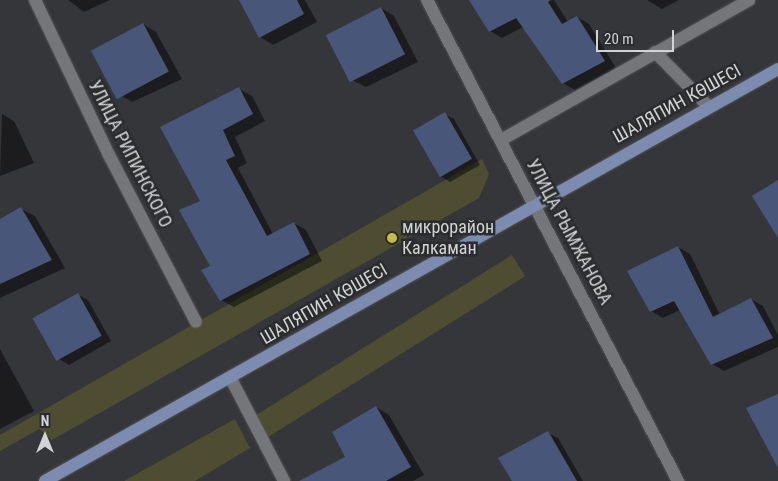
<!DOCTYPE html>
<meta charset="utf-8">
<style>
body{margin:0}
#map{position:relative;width:778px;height:481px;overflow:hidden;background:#353639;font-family:"Roboto Condensed",sans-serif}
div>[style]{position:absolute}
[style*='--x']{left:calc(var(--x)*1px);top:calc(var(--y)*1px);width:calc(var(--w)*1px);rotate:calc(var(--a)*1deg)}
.green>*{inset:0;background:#4e4d31;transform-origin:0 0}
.shadow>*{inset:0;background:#0007}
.building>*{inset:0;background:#475679;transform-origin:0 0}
.roads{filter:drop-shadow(0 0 1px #535456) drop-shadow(0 0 1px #535456)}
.minor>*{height:12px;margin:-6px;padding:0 6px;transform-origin:6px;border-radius:6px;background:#757679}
.major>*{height:12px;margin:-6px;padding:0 6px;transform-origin:6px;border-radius:6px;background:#7c8bb0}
.dots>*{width:14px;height:14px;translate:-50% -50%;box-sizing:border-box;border:2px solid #2b2c2e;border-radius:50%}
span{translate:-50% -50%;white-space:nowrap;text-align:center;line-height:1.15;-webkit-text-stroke:5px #2b2c2e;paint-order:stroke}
.street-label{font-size:18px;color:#d2d3d4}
.poi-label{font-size:18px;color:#d2d3d4}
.left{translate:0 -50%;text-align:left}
.north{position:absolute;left:20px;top:411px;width:50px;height:50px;-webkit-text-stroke:4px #2b2c2e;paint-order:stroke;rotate:0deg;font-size:14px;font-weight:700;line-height:20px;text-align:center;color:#d2d3d4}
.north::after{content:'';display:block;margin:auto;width:18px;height:22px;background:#d2d3d4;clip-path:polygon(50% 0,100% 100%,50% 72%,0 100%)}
.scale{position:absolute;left:596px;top:30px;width:78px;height:22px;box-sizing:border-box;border:2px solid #d2d3d4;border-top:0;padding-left:6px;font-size:15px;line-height:18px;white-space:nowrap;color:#d2d3d4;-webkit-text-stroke:4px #2b2c2e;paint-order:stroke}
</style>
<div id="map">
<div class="green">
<div style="clip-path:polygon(482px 159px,489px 174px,479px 198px,52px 440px,39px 429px,0 451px,0 435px)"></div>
<div style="left:512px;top:255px;width:25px;height:307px;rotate:58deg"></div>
<div style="clip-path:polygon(235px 419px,250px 448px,195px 481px,124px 481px)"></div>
</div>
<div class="shadow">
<div style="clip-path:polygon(68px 0,110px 0,84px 12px)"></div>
<div style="clip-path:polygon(240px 0,305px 0,317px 22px,273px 45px,260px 37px)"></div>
<div style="clip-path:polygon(471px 0,554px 0,568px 22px,577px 17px,589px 24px,616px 68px,575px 90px,563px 83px,523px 27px,502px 38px,490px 31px)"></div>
<div style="clip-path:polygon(647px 0,679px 0,662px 9px)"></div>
<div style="clip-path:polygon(381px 8px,394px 16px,418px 62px,366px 87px,352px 80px)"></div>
<div style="clip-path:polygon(143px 24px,156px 32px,182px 79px,132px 102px,119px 94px)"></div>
<div style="clip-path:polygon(239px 89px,252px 96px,265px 121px,235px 137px,247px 163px,238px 168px,273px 234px,294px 223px,306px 230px,322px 261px,234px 307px,221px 300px,212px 266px,201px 201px,162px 127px)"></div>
<div style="clip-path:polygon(2px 114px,14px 121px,34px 163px,0 176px)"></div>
<div style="clip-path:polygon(445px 114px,454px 119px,480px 165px,450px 182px,440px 176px)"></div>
<div style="clip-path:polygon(21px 209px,35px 216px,65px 268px,0 298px,0 220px)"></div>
<div style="clip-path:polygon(678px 247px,690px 254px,720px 315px,751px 299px,763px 306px,778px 335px,778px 347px,724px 371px,712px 364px,680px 310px,663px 318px,651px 311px)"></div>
<div style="clip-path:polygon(78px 295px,88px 300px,111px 341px,69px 365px,59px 359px)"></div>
<div style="clip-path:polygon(0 349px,34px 411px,0 429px)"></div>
<div style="clip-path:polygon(376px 407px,389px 415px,424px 475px,413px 481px,324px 481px,347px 457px)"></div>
<div style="clip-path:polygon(548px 433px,558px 438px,583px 481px,514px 481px)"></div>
</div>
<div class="building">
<div style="clip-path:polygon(239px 0,297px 0,304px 14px,259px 38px)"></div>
<div style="clip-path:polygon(469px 0,551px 0,548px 2px,562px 24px,577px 16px,605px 61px,562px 84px,516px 18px,489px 32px)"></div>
<div style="left:381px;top:7px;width:53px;height:62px;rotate:63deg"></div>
<div style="left:143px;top:23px;width:55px;height:59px;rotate:62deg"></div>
<div style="clip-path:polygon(239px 87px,253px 114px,223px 130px,235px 156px,226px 160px,267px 236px,294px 222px,310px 254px,220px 301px,201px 270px,210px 266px,179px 210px,200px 201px,160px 127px)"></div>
<div style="left:445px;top:112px;width:54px;height:37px;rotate:60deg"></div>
<div style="clip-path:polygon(778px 180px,778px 238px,752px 196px)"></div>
<div style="clip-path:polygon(21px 207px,52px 260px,0 284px,0 219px)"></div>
<div style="clip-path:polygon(678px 246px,713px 317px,751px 298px,773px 338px,711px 365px,674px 301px,650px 312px,627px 271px)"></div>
<div style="left:78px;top:293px;width:49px;height:52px;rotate:61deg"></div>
<div style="clip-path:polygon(778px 394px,778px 468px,746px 408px)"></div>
<div style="clip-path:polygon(376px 406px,411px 467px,386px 481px,299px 481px,345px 457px,332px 432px)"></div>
<div style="clip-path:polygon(548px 431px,577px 481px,512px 481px,498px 458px)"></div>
</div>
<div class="roads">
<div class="minor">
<div style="--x:35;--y:0;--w:172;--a:64.5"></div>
<div style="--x:109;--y:155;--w:188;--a:62.5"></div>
<div style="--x:427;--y:0;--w:543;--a:62.44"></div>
<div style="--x:655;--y:52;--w:77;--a:45.5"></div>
<div style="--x:501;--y:140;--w:285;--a:-29.4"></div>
<div style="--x:231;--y:379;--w:115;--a:62.5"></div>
</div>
<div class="major">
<div style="--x:45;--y:481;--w:841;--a:-29.34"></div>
</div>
</div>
<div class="dots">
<div style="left:392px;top:238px;background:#c3bd3f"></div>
</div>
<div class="street-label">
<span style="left:677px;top:104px;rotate:-29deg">ШАЛЯПИН КӨШЕСІ</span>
<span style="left:130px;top:154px;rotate:63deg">УЛИЦА РИПИНСКОГО</span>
<span style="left:569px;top:232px;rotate:62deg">УЛИЦА РЫМЖАНОВА</span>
<span style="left:324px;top:304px;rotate:-30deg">ШАЛЯПИН КӨШЕСІ</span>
</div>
<div class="poi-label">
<span class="left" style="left:402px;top:238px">микрорайон<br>Калкаман</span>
</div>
<div class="north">N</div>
<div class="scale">20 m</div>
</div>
